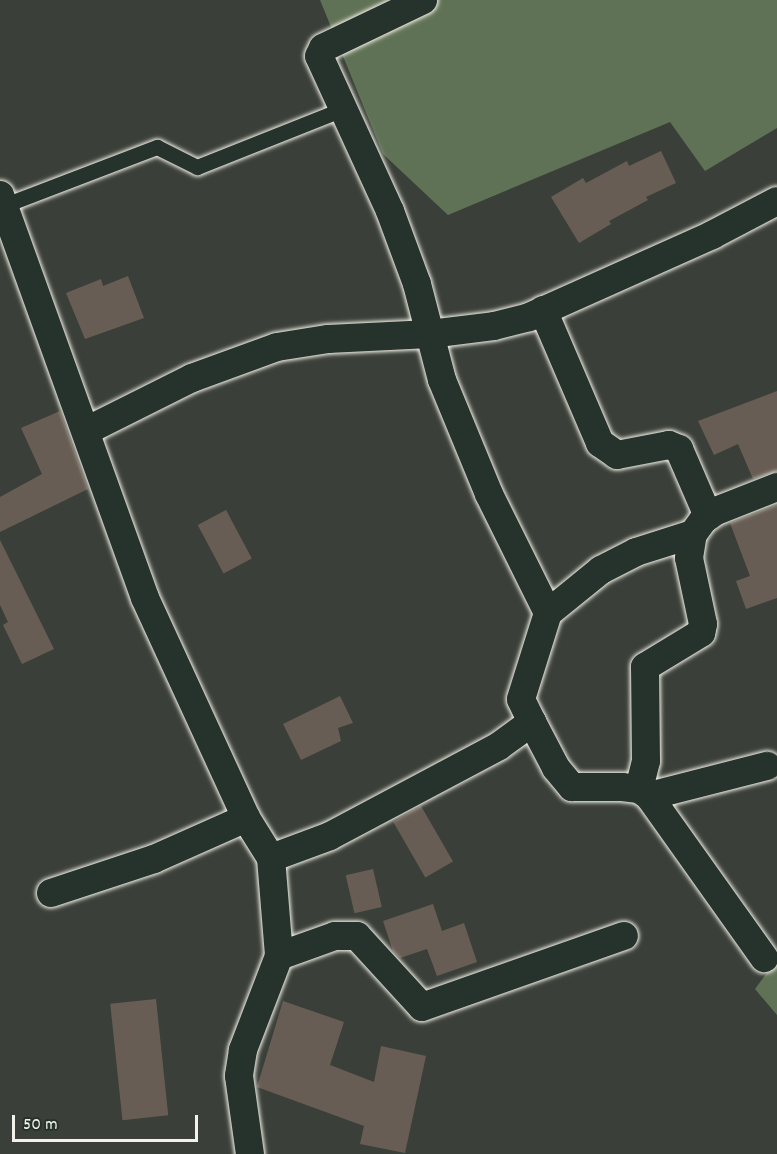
<!DOCTYPE html>
<style>
body{margin:0}
#map{position:relative;width:777px;height:1154px;overflow:hidden;background:#3a4039;font-family:Dekko,sans-serif}
div>[style]{position:absolute}
[style*='--x']{left:calc(var(--x)*1px);top:calc(var(--y)*1px);width:calc(var(--w)*1px);rotate:calc(var(--a)*1deg)}
.green>*{inset:0;background:#607255}
.building>*{inset:0;background:#685d54;transform-origin:0 0}
.roads{filter:drop-shadow(0 0 2px #f4f1e8) drop-shadow(0 0 2px #f4f1e8)}
.lane>*{height:15px;margin:-7.5px;padding:0 7.5px;transform-origin:7.5px;border-radius:7.5px;background:#26332d}
.street>*{height:28px;margin:-14px;padding:0 14px;transform-origin:14px;border-radius:14px;background:#26332d}
span{translate:-50% -50%;white-space:nowrap;text-align:center;line-height:1.15;-webkit-text-stroke:4.5px #26332d;paint-order:stroke}
.scale{position:absolute;left:12px;top:1115px;width:186px;height:27px;box-sizing:border-box;border:3px solid #f4f1e8;border-top:0;padding-left:8px;font-size:18px;line-height:21px;white-space:nowrap;color:#f4f1e8;-webkit-text-stroke:4px #26332d;paint-order:stroke}
</style>
<div id="map">
<div class="green">
<div style="clip-path:polygon(320px 0,777px 0,777px 128px,705px 171px,670px 122px,448px 215px,383px 154px)"></div>
<div style="clip-path:polygon(777px 959px,777px 1015px,755px 989px)"></div>
</div>
<div class="building">
<div style="clip-path:polygon(661px 151px,676px 183px,646px 197px,648px 200px,609px 221px,611px 224px,579px 243px,551px 197px,583px 178px,586px 183px,627px 161px,629px 166px)"></div>
<div style="clip-path:polygon(128px 276px,144px 318px,85px 339px,66px 293px,101px 279px,103px 286px)"></div>
<div style="clip-path:polygon(777px 391px,777px 471px,753px 479px,738px 444px,714px 455px,698px 421px)"></div>
<div style="clip-path:polygon(60px 411px,88px 489px,0 532px,0 497px,42px 474px,21px 428px)"></div>
<div style="clip-path:polygon(777px 505px,777px 598px,746px 609px,736px 581px,750px 576px,730px 523px)"></div>
<div style="left:226px;top:510px;width:55px;height:32px;rotate:62deg"></div>
<div style="clip-path:polygon(0 540px,54px 649px,22px 664px,3px 625px,8px 622px,0 605px)"></div>
<div style="clip-path:polygon(340px 696px,353px 723px,338px 728px,341px 741px,301px 760px,283px 724px)"></div>
<div style="left:421px;top:806px;width:64px;height:32px;rotate:60deg"></div>
<div style="left:373px;top:869px;width:39px;height:28px;rotate:77deg"></div>
<div style="clip-path:polygon(433px 904px,442px 931px,464px 923px,477px 962px,437px 976px,427px 949px,400px 958px,393px 951px,383px 921px)"></div>
<div style="left:156px;top:999px;width:117px;height:46px;rotate:84deg"></div>
<div style="clip-path:polygon(283px 1001px,344px 1022px,330px 1065px,374px 1082px,381px 1046px,426px 1056px,405px 1153px,360px 1144px,364px 1126px,257px 1087px)"></div>
</div>
<div class="roads">
<div class="lane">
<div style="--x:5;--y:205;--w:163;--a:-20.9"></div>
<div style="--x:157;--y:147;--w:45;--a:26.6"></div>
<div style="--x:197;--y:167;--w:159;--a:-21.7"></div>
</div>
<div class="street">
<div style="--x:0;--y:195;--w:428;--a:70.2"></div>
<div style="--x:145;--y:598;--w:242;--a:65.3"></div>
<div style="--x:246;--y:818;--w:47;--a:58"></div>
<div style="--x:271;--y:858;--w:98;--a:85.3"></div>
<div style="--x:279;--y:956;--w:101;--a:111"></div>
<div style="--x:243;--y:1050;--w:26;--a:99"></div>
<div style="--x:239;--y:1076;--w:79;--a:82"></div>
<div style="--x:543;--y:310;--w:145;--a:66.8"></div>
<div style="--x:600;--y:443;--w:21;--a:35"></div>
<div style="--x:617;--y:455;--w:53;--a:-10.9"></div>
<div style="--x:669;--y:445;--w:11;--a:22"></div>
<div style="--x:679;--y:449;--w:73;--a:66.6"></div>
<div style="--x:86;--y:431;--w:119;--a:-26.6"></div>
<div style="--x:192;--y:378;--w:90;--a:-20"></div>
<div style="--x:277;--y:347;--w:52;--a:-8.9"></div>
<div style="--x:328;--y:339;--w:102;--a:-2.8"></div>
<div style="--x:430;--y:334;--w:64;--a:-7.1"></div>
<div style="--x:494;--y:326;--w:36;--a:-14"></div>
<div style="--x:529;--y:317;--w:201;--a:-24.1"></div>
<div style="--x:712;--y:235;--w:73;--a:-27.6"></div>
<div style="--x:548;--y:613;--w:68;--a:-39.1"></div>
<div style="--x:601;--y:570;--w:39;--a:-27"></div>
<div style="--x:636;--y:552;--w:60;--a:-17.5"></div>
<div style="--x:532;--y:722;--w:52;--a:62.4"></div>
<div style="--x:556;--y:768;--w:25;--a:50"></div>
<div style="--x:572;--y:787;--w:50;--a:0"></div>
<div style="--x:622;--y:787;--w:17;--a:7"></div>
<div style="--x:639;--y:789;--w:12;--a:35"></div>
<div style="--x:649;--y:796;--w:199;--a:54.6"></div>
<div style="--x:639;--y:789;--w:29;--a:-76"></div>
<div style="--x:646;--y:761;--w:94;--a:-90.6"></div>
<div style="--x:645;--y:667;--w:66;--a:-31.3"></div>
<div style="--x:701;--y:633;--w:9;--a:-77"></div>
<div style="--x:703;--y:624;--w:67;--a:-102"></div>
<div style="--x:689;--y:558;--w:24;--a:-81"></div>
<div style="--x:693;--y:534;--w:17;--a:-54"></div>
<div style="--x:703;--y:520;--w:16;--a:-35"></div>
<div style="--x:716;--y:511;--w:66;--a:-21.5"></div>
<div style="--x:649;--y:796;--w:122;--a:-14.3"></div>
<div style="--x:271;--y:858;--w:63;--a:-20.4"></div>
<div style="--x:330;--y:836;--w:191;--a:-28"></div>
<div style="--x:499;--y:746;--w:41;--a:-36"></div>
<div style="--x:532;--y:722;--w:25;--a:-116"></div>
<div style="--x:521;--y:699;--w:90;--a:-72.6"></div>
<div style="--x:548;--y:613;--w:133;--a:-116.4"></div>
<div style="--x:489;--y:494;--w:123;--a:-112.4"></div>
<div style="--x:442;--y:380;--w:99;--a:-104.6"></div>
<div style="--x:417;--y:284;--w:78;--a:-110.3"></div>
<div style="--x:390;--y:211;--w:170;--a:-114.6"></div>
<div style="--x:319;--y:56;--w:9;--a:-63"></div>
<div style="--x:323;--y:48;--w:111;--a:-25.6"></div>
<div style="--x:51;--y:893;--w:108;--a:-18.3"></div>
<div style="--x:154;--y:859;--w:101;--a:-24"></div>
<div style="--x:279;--y:956;--w:59;--a:-19.7"></div>
<div style="--x:335;--y:936;--w:22;--a:0"></div>
<div style="--x:357;--y:936;--w:96;--a:47.5"></div>
<div style="--x:422;--y:1007;--w:214;--a:-19.4"></div>
</div>
</div>
<div class="scale">50 m</div>
</div>
